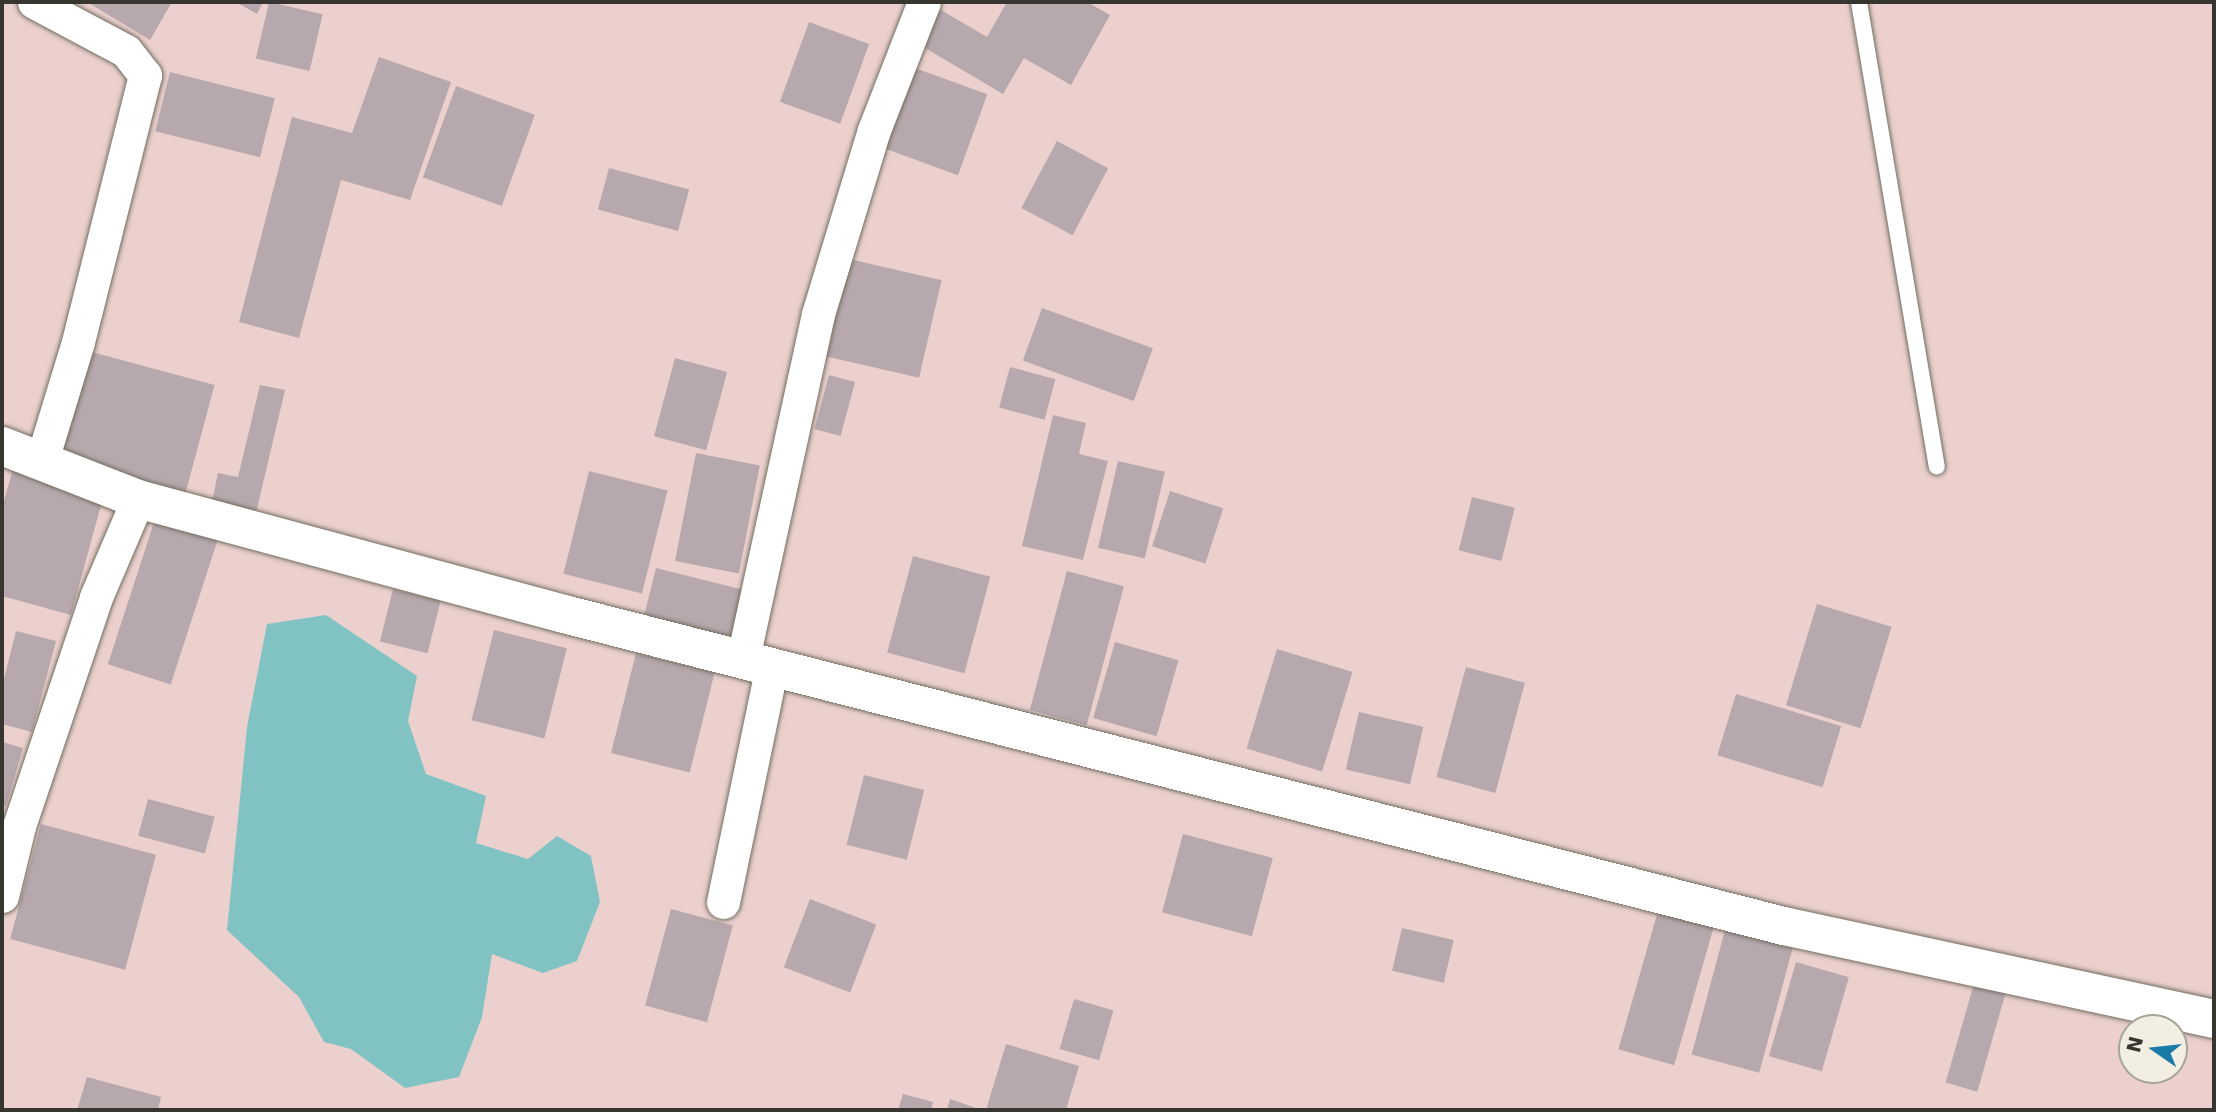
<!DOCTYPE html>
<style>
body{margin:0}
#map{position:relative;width:2216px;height:1112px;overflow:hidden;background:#e5e1d4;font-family:"DejaVu Sans",sans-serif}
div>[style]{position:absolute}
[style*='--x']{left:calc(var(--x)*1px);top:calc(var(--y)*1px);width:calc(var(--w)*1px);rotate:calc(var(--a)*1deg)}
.commercial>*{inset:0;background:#ebd0cd}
.water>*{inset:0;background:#81c3c3}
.building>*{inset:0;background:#b7a8ad;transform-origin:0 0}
.roads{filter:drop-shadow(0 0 2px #726e62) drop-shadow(0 0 2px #726e62)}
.service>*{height:16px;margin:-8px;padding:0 8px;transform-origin:8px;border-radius:8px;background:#fff}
.minor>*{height:33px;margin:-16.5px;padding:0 16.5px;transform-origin:16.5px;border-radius:16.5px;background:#fff}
.tertiary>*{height:38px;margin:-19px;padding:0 19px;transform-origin:19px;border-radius:19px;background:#fff}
span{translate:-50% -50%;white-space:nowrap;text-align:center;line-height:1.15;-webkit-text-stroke:7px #f2eee1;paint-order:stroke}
.frame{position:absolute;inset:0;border:4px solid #373530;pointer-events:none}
.north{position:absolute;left:2118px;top:1014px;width:70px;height:70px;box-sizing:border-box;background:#f2eee1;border:2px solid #a7a49a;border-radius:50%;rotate:284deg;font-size:19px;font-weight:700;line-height:28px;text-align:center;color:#373530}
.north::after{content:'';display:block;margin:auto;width:24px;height:32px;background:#1a7aa7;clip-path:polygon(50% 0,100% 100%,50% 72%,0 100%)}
</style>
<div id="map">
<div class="commercial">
<div style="clip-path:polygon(evenodd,2px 2px,2214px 2px,2214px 1110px,2px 1110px,2px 2px,2132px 1028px,2174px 1028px,2174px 1070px,2132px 1070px,2132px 1028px)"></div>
</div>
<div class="water">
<div style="clip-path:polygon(326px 615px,417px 676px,408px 721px,426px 774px,486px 796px,476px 843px,528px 859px,557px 836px,591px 856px,600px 902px,577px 961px,543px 973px,492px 954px,482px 1017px,459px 1077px,405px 1088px,351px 1049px,324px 1042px,299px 997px,227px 930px,247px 727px,267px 624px)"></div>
</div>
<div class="building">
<div style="clip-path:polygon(87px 2px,172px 2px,150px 40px)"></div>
<div style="clip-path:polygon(236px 2px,263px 2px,257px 14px)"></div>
<div style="left:269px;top:2px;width:55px;height:58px;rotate:13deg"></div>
<div style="clip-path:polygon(1007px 2px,1087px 2px,1110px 15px,1071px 85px,1024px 58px,1003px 94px,920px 45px,941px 10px,987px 37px)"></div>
<div style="left:809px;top:22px;width:64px;height:85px;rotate:20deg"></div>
<div style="clip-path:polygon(379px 57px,451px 82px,410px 200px,341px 180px,299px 338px,239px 322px,292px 117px,352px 133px)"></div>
<div style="left:915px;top:68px;width:77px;height:86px;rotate:20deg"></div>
<div style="left:170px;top:72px;width:108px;height:61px;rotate:14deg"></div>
<div style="left:456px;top:86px;width:84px;height:97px;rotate:20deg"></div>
<div style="left:1057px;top:141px;width:58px;height:76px;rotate:28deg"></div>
<div style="left:609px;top:168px;width:83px;height:43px;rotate:15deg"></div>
<div style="left:849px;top:259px;width:95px;height:100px;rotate:13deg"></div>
<div style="left:1042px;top:308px;width:118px;height:56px;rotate:20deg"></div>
<div style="left:88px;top:351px;width:131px;height:113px;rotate:15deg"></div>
<div style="left:675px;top:358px;width:54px;height:81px;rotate:15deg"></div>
<div style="left:1010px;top:367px;width:47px;height:42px;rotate:15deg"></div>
<div style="left:829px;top:375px;width:27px;height:56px;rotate:15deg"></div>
<div style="clip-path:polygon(260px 385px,285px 390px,256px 513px,212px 502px,218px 473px,238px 477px)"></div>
<div style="clip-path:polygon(1053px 415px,1086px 423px,1079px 454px,1108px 461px,1083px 560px,1022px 546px)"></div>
<div style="left:696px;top:453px;width:65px;height:110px;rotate:11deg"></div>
<div style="left:1118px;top:461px;width:48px;height:89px;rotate:13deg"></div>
<div style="clip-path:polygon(13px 469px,104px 494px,71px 615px,2px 596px,2px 508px)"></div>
<div style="left:589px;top:471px;width:81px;height:106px;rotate:14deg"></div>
<div style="left:1170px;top:491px;width:56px;height:58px;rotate:18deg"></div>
<div style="left:1472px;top:497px;width:44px;height:55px;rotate:14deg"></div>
<div style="left:157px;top:513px;width:66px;height:159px;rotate:18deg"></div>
<div style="left:913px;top:556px;width:80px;height:100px;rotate:15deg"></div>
<div style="left:656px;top:568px;width:94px;height:50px;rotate:14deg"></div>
<div style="left:1067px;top:571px;width:59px;height:144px;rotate:15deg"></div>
<div style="left:393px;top:589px;width:49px;height:54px;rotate:14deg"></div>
<div style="left:1817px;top:604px;width:78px;height:106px;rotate:17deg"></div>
<div style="left:494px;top:630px;width:75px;height:93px;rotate:14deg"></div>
<div style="clip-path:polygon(16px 631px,56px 641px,32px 732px,2px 724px,2px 687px)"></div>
<div style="left:1115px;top:642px;width:66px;height:79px;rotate:16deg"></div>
<div style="left:1277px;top:649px;width:79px;height:104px;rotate:17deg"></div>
<div style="left:636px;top:653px;width:81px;height:103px;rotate:14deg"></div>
<div style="left:1466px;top:667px;width:61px;height:114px;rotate:15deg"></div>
<div style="left:1736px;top:694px;width:110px;height:64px;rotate:17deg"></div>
<div style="left:1359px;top:712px;width:66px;height:59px;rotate:13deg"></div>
<div style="clip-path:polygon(2px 742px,23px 748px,6px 806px,2px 805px)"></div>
<div style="left:864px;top:775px;width:62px;height:72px;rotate:14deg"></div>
<div style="left:148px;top:799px;width:69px;height:38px;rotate:15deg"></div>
<div style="left:41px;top:824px;width:119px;height:119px;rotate:15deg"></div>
<div style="left:1183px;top:834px;width:93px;height:81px;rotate:15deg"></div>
<div style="left:810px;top:899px;width:71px;height:73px;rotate:21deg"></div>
<div style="left:1660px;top:904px;width:58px;height:151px;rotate:16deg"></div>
<div style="left:671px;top:909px;width:64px;height:100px;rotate:15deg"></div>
<div style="left:1402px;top:928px;width:53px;height:44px;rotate:13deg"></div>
<div style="left:1725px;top:930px;width:70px;height:129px;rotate:15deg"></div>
<div style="left:1796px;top:962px;width:55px;height:98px;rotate:16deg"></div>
<div style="left:1977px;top:973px;width:33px;height:114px;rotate:16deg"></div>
<div style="left:1074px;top:999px;width:41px;height:52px;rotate:16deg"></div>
<div style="clip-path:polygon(1006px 1044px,1079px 1066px,1066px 1110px,986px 1110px)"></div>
<div style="clip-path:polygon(87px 1077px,161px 1097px,158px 1110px,77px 1110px)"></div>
<div style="clip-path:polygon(903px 1094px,933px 1102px,931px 1110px,898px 1110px)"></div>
<div style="clip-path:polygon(950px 1099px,982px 1110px,947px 1110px)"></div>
</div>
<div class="roads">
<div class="service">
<div style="--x:1859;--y:2;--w:471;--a:80.5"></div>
</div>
<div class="minor">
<div style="--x:34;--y:2;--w:104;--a:28"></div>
<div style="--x:126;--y:51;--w:31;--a:52"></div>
<div style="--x:145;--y:75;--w:275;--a:104.1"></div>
<div style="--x:78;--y:342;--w:123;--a:107"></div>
<div style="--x:743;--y:658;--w:352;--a:-77.7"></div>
<div style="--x:818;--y:314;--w:192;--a:-73.1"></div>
<div style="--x:874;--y:130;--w:137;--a:-68.7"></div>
<div style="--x:2;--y:896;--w:72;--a:-76.3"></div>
<div style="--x:19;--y:826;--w:242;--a:-71.4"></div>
<div style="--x:96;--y:597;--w:107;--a:-66.8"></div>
<div style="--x:723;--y:902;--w:241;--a:-78.3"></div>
</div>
<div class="tertiary">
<div style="--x:2;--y:446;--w:146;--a:21.3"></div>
<div style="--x:138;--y:499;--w:441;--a:15.1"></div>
<div style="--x:564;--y:614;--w:1259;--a:14.35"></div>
<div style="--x:1784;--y:926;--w:440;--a:12.2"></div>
</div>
</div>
<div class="frame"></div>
<div class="north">N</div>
</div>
